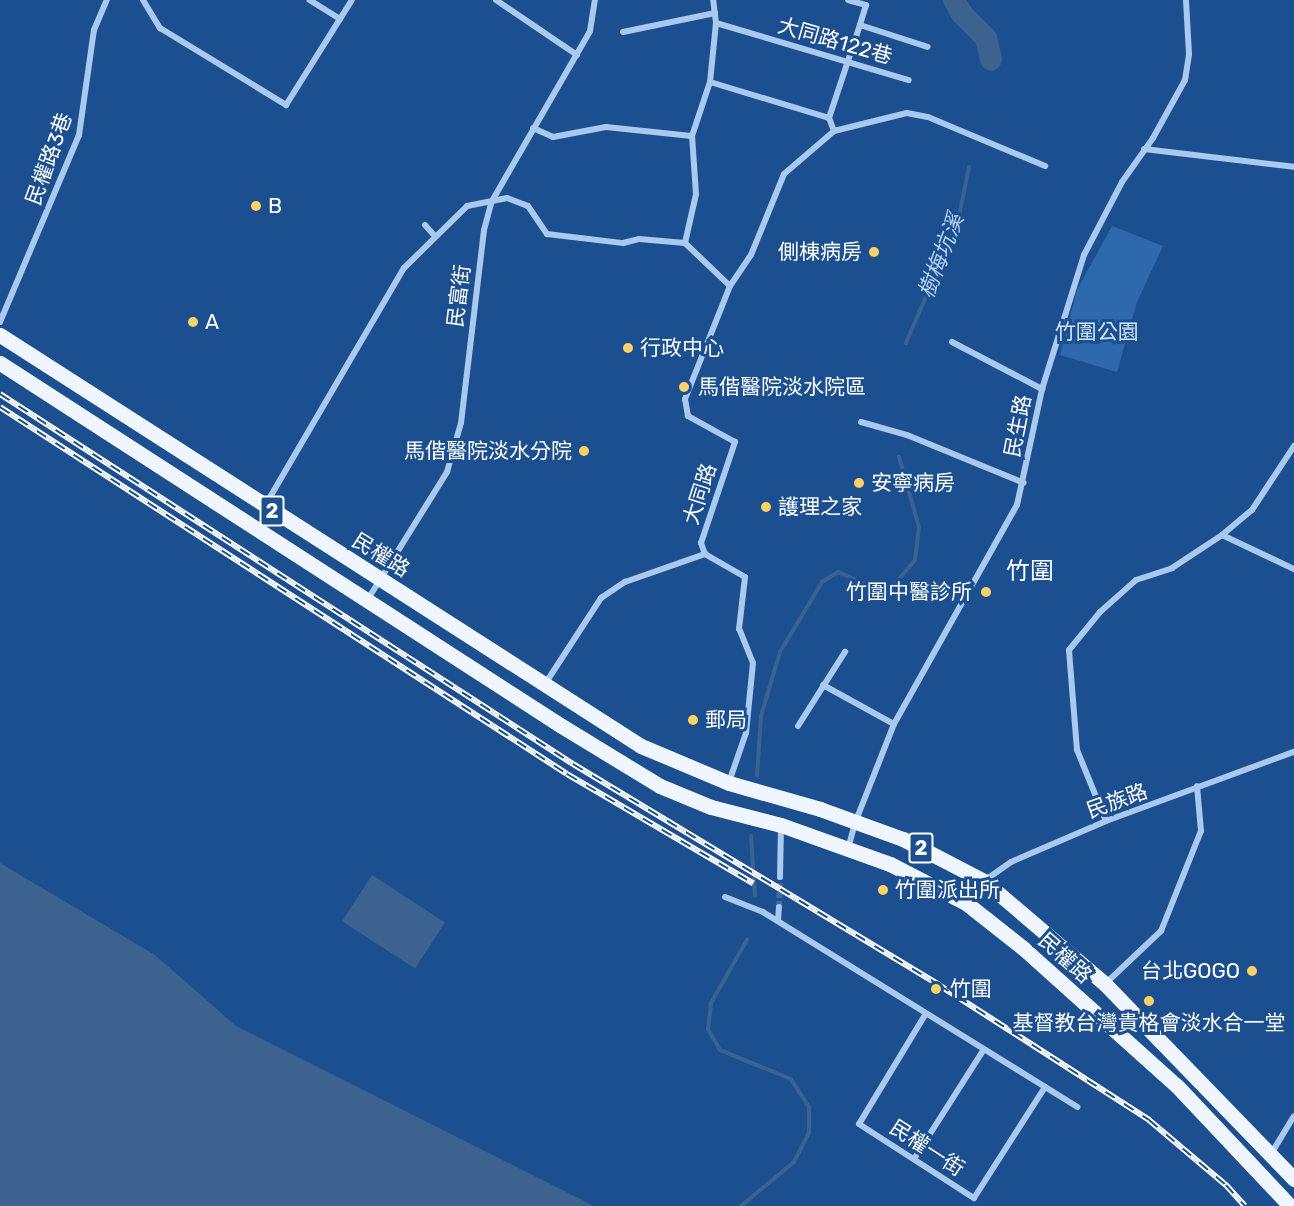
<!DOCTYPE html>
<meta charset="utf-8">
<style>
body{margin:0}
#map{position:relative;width:1294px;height:1206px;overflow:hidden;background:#1b4f8f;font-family:Rubik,"Noto Sans TC",sans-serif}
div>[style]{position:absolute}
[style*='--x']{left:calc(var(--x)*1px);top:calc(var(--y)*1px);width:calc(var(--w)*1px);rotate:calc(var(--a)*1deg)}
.green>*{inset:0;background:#2e69ad}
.water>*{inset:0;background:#3c6290;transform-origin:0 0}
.stream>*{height:4px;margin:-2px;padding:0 2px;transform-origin:2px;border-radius:2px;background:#3c6290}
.river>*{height:22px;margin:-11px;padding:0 11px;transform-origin:11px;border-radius:11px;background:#3c6290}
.minor-tunnel>*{height:6px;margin-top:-3px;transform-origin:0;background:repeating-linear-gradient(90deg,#3d69a0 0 6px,transparent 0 9px)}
.minor>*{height:6px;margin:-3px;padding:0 3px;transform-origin:3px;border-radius:3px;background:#a9c9ee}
.primary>*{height:15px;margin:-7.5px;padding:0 7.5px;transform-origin:7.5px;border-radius:7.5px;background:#f0f6ff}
.rail>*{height:6px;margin-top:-3px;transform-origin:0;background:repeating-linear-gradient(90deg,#1b4f8f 0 11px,#fff 0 22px);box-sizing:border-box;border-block:2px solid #fff}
.dots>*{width:16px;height:16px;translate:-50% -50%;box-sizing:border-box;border:3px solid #1b4f8f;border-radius:50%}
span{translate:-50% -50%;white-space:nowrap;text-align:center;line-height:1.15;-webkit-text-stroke:6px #1b4f8f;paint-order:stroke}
.shield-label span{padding:2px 4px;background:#1b4f8f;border:2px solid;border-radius:4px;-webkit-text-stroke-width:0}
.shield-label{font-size:20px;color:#fff;font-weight:700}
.street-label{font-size:21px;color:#fff}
.poi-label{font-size:21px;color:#fff}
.left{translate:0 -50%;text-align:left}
.right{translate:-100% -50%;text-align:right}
.park-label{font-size:21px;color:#cfe3fa}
.water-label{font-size:22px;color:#b5d3f5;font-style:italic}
.quarter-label{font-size:24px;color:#fff}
</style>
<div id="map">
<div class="green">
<div style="clip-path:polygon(1112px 226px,1163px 246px,1137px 302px,1117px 372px,1060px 355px,1077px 290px)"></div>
</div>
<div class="water">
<div style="clip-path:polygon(0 863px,155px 955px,236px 1026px,594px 1206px,0 1206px)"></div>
<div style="left:372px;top:875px;width:87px;height:55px;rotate:33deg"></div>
</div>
<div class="stream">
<div style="--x:906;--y:343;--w:133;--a:-66.9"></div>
<div style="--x:958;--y:221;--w:55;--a:-78.5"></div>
<div style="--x:757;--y:776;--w:60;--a:-86.2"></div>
<div style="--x:761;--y:716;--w:67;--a:-73.5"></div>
<div style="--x:780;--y:652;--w:82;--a:-59"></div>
<div style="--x:822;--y:582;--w:19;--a:-32"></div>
<div style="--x:838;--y:572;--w:53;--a:23.2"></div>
<div style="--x:887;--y:593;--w:43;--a:-49.7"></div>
<div style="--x:915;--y:560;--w:33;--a:-83"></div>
<div style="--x:919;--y:527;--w:73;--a:-105.9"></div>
<div style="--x:751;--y:836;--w:60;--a:86.2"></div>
<div style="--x:741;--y:1206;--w:69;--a:-39.7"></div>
<div style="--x:794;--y:1162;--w:33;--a:-63"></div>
<div style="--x:809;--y:1133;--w:26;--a:-90"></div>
<div style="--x:809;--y:1107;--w:33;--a:-123"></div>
<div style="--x:791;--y:1079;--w:77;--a:-157.8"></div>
<div style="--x:720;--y:1050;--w:24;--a:-120"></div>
<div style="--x:708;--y:1029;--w:26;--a:-83"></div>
<div style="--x:711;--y:1003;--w:73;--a:-60.3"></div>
</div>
<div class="river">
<div style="--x:954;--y:0;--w:16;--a:60"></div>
<div style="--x:962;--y:14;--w:34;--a:45"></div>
<div style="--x:986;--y:38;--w:22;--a:77"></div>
</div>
<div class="minor-tunnel">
<div style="--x:779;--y:907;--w:30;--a:-88"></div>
</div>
<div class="minor">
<div style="--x:143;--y:0;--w:33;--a:59"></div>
<div style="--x:160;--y:28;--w:148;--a:31.4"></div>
<div style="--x:286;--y:105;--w:102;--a:-57.9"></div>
<div style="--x:340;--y:19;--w:36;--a:-148"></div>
<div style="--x:496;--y:0;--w:98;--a:34.2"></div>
<div style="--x:848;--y:0;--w:19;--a:16"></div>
<div style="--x:866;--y:5;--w:21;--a:107"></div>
<div style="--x:860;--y:25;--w:71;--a:17.9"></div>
<div style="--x:340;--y:19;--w:22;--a:-58"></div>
<div style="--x:716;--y:23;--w:201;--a:16.5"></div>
<div style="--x:623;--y:32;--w:94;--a:-11.7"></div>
<div style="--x:710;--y:82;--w:124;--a:16.8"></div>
<div style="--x:533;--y:128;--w:22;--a:24"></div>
<div style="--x:553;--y:137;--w:54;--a:-10.7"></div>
<div style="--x:606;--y:127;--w:86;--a:6"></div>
<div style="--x:834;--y:131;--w:14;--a:-111"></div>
<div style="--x:829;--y:118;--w:98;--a:-71.6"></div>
<div style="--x:1144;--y:149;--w:151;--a:6.8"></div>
<div style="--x:425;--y:225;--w:15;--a:48"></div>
<div style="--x:685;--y:243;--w:50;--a:-77.3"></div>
<div style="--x:696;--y:194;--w:58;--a:-93.9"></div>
<div style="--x:692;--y:136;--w:57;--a:-71.6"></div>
<div style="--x:710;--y:82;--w:59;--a:-84.2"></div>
<div style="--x:716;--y:23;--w:23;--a:-97"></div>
<div style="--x:0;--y:322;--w:203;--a:-67.1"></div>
<div style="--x:79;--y:135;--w:106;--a:-81.9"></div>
<div style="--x:94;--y:30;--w:33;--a:-67"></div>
<div style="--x:952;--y:342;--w:102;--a:27.6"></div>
<div style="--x:861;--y:422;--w:48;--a:15.8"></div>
<div style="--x:907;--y:435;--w:126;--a:22.3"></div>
<div style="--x:266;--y:504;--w:273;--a:-59.7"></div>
<div style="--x:404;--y:268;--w:88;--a:-44.5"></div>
<div style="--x:467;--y:206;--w:41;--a:-11.3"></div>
<div style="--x:507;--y:198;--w:22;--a:21"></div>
<div style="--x:528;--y:206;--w:34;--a:56"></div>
<div style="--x:547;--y:234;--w:77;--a:6.8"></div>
<div style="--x:623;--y:243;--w:16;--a:-14"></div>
<div style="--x:639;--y:239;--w:46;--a:5"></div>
<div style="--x:685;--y:243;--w:62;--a:43.7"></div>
<div style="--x:1222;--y:535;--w:80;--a:25.3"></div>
<div style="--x:368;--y:599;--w:150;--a:-58.1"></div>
<div style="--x:447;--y:472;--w:51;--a:-74.1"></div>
<div style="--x:461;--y:423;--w:194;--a:-83.2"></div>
<div style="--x:484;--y:230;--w:30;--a:-75"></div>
<div style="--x:492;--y:201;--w:196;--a:-60"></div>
<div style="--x:590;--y:31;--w:31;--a:-81"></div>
<div style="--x:545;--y:684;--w:103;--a:-56.9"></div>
<div style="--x:601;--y:598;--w:29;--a:-34"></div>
<div style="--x:625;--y:582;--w:85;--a:-19.3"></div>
<div style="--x:823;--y:685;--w:81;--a:28.8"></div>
<div style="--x:798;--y:726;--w:88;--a:-57.6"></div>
<div style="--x:729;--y:782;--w:52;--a:-70.9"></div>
<div style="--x:746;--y:733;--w:70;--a:-84.3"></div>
<div style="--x:753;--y:663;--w:37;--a:-112"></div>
<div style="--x:739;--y:629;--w:52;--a:-83.4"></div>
<div style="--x:745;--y:577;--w:46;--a:-150.1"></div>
<div style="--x:705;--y:554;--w:12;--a:-110"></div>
<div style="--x:701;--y:543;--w:107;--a:-71.4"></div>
<div style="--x:735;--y:442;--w:54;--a:-151"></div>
<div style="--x:688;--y:416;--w:17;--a:-100"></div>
<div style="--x:685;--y:399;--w:122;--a:-68.3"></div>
<div style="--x:730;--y:286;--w:37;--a:-56"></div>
<div style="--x:751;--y:255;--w:87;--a:-67.8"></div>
<div style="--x:784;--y:174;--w:66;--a:-40.7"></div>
<div style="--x:834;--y:131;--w:75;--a:-13.9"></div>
<div style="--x:907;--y:113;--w:21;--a:11"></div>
<div style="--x:928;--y:117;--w:127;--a:22.7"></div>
<div style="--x:1106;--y:821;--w:77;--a:-112.2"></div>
<div style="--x:1077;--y:750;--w:100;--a:-94.6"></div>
<div style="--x:1069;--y:650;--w:49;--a:-50.8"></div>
<div style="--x:1100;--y:612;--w:48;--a:-41.6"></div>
<div style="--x:1136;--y:580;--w:38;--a:-18"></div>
<div style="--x:1172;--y:568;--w:60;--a:-33.4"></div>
<div style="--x:1222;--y:535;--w:39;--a:-40"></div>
<div style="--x:1252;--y:510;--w:77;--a:-56.7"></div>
<div style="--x:848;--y:849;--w:27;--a:-75"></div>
<div style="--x:855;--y:823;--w:106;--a:-68.5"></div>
<div style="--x:894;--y:724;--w:251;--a:-60.7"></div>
<div style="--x:1017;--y:505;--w:119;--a:-77.8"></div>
<div style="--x:1042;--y:389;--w:140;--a:-72.6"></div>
<div style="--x:1084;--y:255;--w:82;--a:-62.5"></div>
<div style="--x:1122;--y:182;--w:54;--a:-54.8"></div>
<div style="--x:1153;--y:138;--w:66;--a:-61.1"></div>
<div style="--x:1185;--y:80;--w:26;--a:-81"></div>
<div style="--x:1189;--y:54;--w:54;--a:-93.2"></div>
<div style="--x:780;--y:877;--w:51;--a:-88.9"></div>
<div style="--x:725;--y:897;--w:41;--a:21.5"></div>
<div style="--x:763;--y:912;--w:370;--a:31.8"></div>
<div style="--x:966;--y:903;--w:28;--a:-51"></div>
<div style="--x:984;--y:881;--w:33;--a:-35"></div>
<div style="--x:1011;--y:862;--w:103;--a:-23.3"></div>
<div style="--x:1106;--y:821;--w:200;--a:-20.2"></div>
<div style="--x:778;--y:921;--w:14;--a:-86"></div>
<div style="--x:1106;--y:983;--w:76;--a:-43.4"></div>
<div style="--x:1161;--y:931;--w:108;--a:-68.2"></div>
<div style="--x:1201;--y:831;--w:45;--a:-95.1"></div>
<div style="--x:925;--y:1015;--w:127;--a:121.2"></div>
<div style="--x:859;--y:1124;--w:137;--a:32.8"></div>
<div style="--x:974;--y:1198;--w:132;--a:-57.4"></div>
<div style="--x:1271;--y:1154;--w:44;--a:-58.8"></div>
<div style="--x:914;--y:1159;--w:130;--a:-57.5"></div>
</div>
<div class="primary">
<div style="--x:0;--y:335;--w:761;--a:32.67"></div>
<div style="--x:641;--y:746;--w:95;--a:22.8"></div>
<div style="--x:729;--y:783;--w:95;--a:15.9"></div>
<div style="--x:820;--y:809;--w:88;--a:19.9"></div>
<div style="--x:903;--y:839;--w:91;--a:27.4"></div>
<div style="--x:984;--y:881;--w:159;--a:40.4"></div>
<div style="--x:1105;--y:984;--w:272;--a:45.9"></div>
<div style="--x:0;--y:363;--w:667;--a:32.88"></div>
<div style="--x:560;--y:725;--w:117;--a:31.4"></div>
<div style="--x:660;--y:786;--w:55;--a:22.4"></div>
<div style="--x:711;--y:807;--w:72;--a:14.4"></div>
<div style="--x:781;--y:825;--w:116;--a:19.7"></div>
<div style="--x:890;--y:864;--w:85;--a:27.2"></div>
<div style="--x:966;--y:903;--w:73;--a:38.3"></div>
<div style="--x:1023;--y:948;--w:207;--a:41.9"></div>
<div style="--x:1177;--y:1086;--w:165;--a:46.7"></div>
</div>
<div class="rail">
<div style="--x:0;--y:394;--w:682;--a:32.85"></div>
<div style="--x:573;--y:764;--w:428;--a:31.1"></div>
<div style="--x:939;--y:985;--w:250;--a:32.7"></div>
<div style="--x:1149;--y:1120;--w:101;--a:40.2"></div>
<div style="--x:1226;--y:1185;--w:28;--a:48"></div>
<div style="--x:0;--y:407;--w:675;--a:32.91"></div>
<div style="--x:567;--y:774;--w:216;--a:30.4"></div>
</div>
<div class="dots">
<div style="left:256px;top:206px;background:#ffd166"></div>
<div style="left:874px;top:252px;background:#ffd166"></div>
<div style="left:193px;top:322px;background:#ffd166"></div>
<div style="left:628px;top:348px;background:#ffd166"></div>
<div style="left:684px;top:387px;background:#ffd166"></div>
<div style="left:584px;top:451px;background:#ffd166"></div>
<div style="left:859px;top:483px;background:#ffd166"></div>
<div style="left:766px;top:507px;background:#ffd166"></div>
<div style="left:986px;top:592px;background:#ffd166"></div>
<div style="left:693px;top:720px;background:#ffd166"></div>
<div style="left:883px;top:890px;background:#ffd166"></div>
<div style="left:1252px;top:971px;background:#ffd166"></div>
<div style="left:936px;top:989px;background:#ffd166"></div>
<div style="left:1149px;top:1001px;background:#ffd166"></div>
</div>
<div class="shield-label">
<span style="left:272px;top:511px">2</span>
<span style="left:921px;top:848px">2</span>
</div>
<div class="street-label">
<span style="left:835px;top:41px;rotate:16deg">大同路122巷</span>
<span style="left:49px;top:159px;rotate:-70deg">民權路3巷</span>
<span style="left:459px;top:296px;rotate:-83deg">民富街</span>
<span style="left:1018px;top:426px;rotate:-79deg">民生路</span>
<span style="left:700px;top:494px;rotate:-72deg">大同路</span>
<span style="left:381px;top:555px;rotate:32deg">民權路</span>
<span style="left:1117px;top:801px;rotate:-20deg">民族路</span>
<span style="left:1065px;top:958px;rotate:42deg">民權路</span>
<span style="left:927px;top:1148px;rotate:33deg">民權一街</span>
</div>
<div class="poi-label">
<span class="left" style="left:268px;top:206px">B</span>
<span class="right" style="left:862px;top:252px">側棟病房</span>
<span class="left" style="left:205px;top:322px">A</span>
<span class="left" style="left:640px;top:348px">行政中心</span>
<span class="left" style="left:698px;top:387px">馬偕醫院淡水院區</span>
<span class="right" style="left:572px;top:451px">馬偕醫院淡水分院</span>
<span class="left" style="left:871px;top:483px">安寧病房</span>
<span class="left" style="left:778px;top:507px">護理之家</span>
<span class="right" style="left:972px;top:592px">竹圍中醫診所</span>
<span class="left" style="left:705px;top:720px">郵局</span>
<span class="left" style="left:895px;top:890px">竹圍派出所</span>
<span class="right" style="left:1240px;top:971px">台北GOGO</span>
<span class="left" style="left:950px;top:989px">竹圍</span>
<span style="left:1149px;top:1023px">基督教台灣貴格會淡水合一堂</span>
</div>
<div class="park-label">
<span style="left:1097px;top:332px">竹圍公園</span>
</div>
<div class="water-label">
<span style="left:941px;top:256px;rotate:-69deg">樹梅坑溪</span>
</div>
<div class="quarter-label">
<span style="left:1030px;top:572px">竹圍</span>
</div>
</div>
